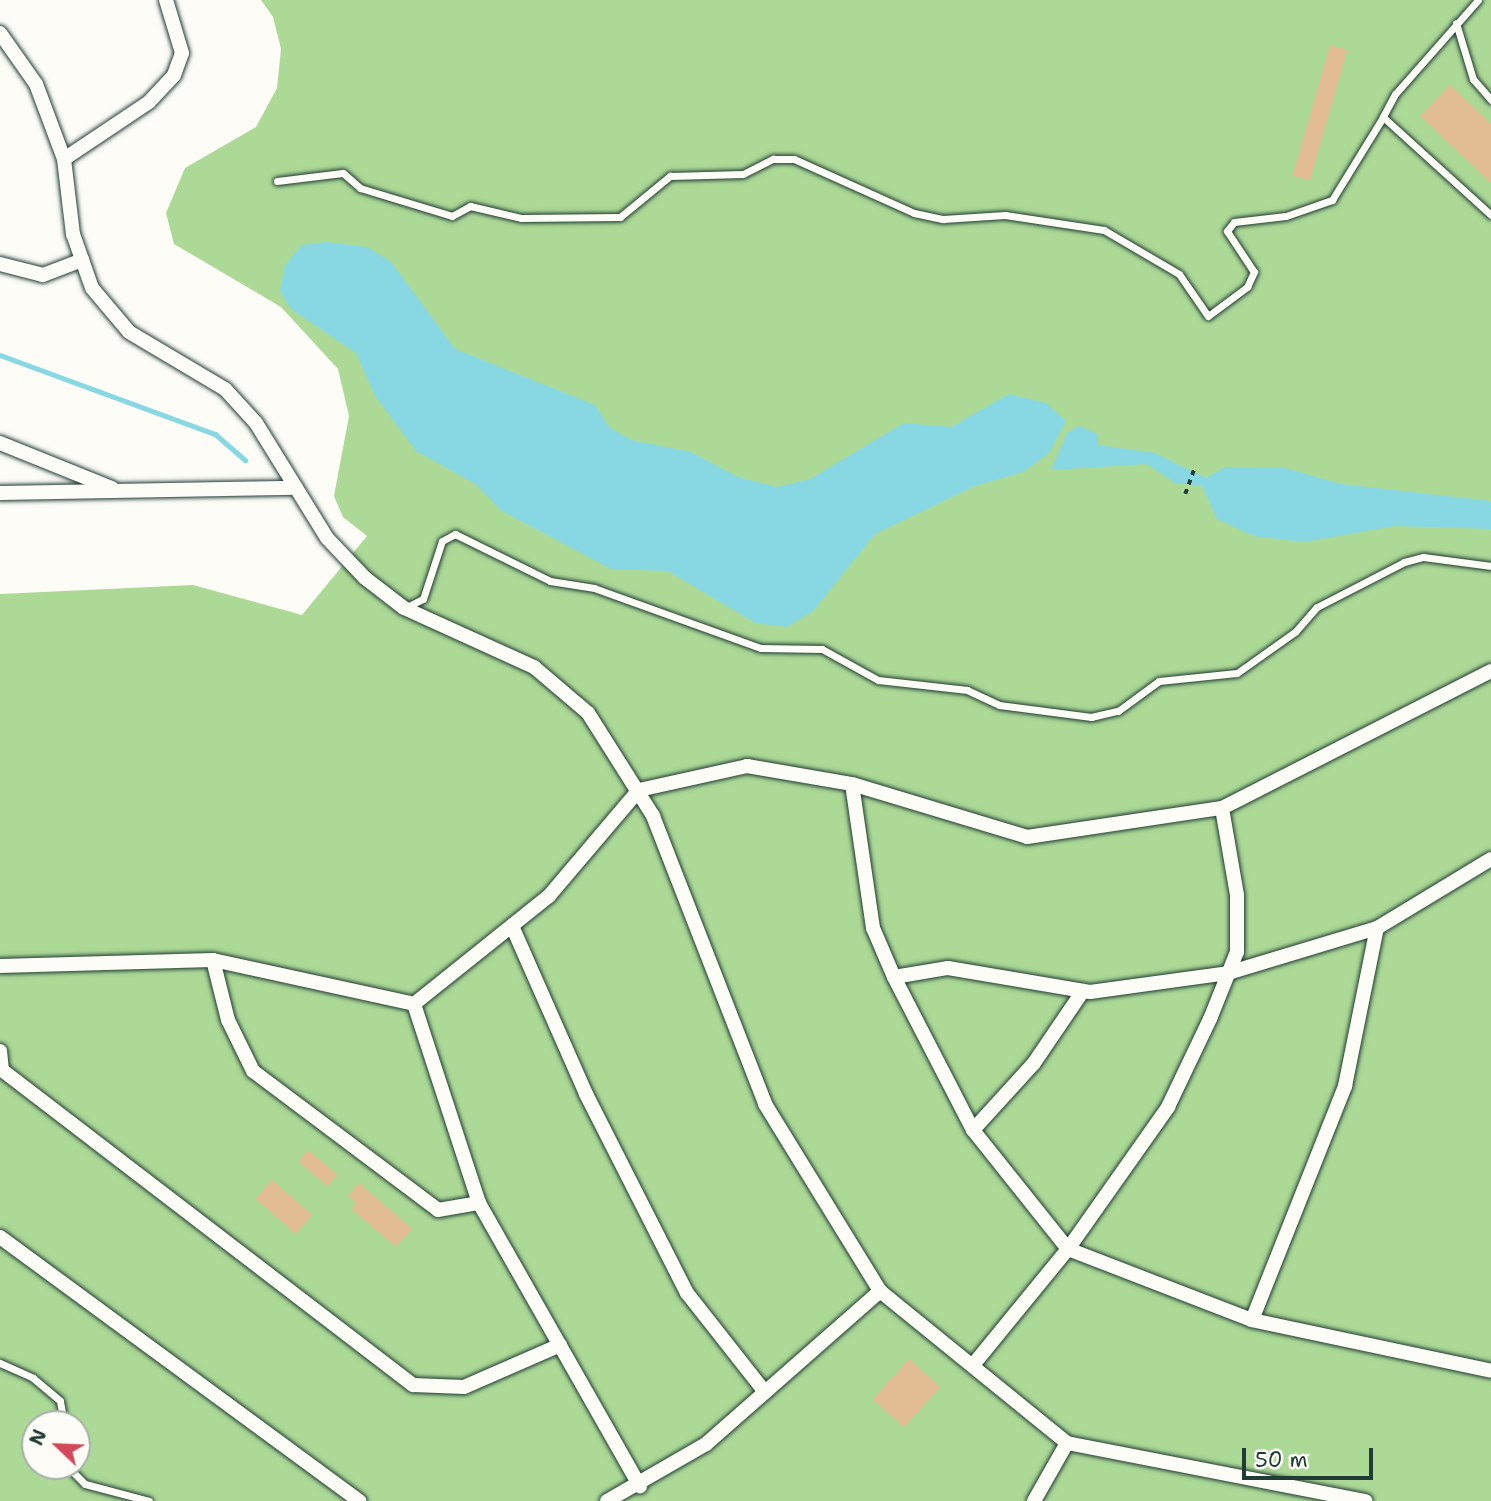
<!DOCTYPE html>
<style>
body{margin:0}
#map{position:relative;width:1491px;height:1501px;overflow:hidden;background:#fdfcf7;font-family:"Shantell Sans",sans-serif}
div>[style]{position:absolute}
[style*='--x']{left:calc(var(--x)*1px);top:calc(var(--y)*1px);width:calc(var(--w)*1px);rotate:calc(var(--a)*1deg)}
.green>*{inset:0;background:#add997}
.water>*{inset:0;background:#88d8e4}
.stream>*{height:5px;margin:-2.5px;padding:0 2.5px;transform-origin:2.5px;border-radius:2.5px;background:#88d8e4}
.building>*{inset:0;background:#e3bd94;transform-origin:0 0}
.path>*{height:3.5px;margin-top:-1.75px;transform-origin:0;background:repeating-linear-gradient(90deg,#1f3d34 0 5px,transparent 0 10px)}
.roads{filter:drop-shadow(0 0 2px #1f3d34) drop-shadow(0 0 2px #1f3d34)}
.lane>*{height:7px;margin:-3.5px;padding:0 3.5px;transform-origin:3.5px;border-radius:3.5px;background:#fdfcf7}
.street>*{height:14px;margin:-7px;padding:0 7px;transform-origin:7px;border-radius:7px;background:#fdfcf7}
span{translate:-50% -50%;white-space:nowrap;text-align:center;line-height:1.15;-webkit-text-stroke:5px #fdfcf7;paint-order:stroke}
.north{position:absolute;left:21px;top:1410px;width:70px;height:70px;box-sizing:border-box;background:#fdfcf7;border:2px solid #a4b0a9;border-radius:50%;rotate:293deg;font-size:19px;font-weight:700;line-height:28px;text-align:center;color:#1f3d34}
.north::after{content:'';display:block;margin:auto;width:24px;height:32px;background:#d1495b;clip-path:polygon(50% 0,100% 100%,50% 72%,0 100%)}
.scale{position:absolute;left:1242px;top:1448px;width:131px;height:32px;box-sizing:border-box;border:4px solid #1f3d34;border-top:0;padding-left:9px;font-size:21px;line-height:24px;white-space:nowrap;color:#1f3d34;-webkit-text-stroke:5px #fdfcf7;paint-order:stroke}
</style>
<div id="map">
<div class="green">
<div style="clip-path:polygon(evenodd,261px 0,1491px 0,1491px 1501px,0 1501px,0 594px,193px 585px,302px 615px,367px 536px,343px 517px,334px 496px,349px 416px,338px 369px,281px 307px,174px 244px,166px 213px,185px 168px,256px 127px,277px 88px,281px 49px,273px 17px,261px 0,35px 1424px,77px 1424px,77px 1466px,35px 1466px,35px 1424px)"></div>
</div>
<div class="water">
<div style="clip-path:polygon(326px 242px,367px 247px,391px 262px,455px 349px,595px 405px,609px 427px,631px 440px,691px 452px,738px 477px,777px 487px,810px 479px,904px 423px,951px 427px,1009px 394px,1046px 403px,1066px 421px,1049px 453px,1023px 472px,975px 486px,875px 534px,813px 611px,787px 627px,755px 623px,668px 571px,611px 569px,500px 510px,477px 485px,416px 451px,375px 396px,356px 353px,291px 309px,280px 291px,285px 265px,302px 245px)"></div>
<div style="clip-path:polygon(1079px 426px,1098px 434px,1098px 445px,1155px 453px,1206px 478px,1225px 467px,1285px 468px,1341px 484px,1491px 501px,1491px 529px,1395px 526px,1304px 542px,1253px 536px,1217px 519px,1202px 486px,1175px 483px,1147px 464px,1051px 470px,1067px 433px)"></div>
</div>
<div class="stream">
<div style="--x:0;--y:355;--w:229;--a:20.2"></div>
<div style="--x:215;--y:434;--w:40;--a:41"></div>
</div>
<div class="building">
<div style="left:1330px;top:45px;width:18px;height:136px;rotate:16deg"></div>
<div style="clip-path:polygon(1450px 85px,1491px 124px,1491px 183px,1420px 116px)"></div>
<div style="left:308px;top:1150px;width:38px;height:15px;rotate:40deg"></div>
<div style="left:272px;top:1180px;width:53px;height:25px;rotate:41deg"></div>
<div style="clip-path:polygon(359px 1183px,412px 1229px,396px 1247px,351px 1209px,356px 1203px,348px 1196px)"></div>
<div style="left:909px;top:1359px;width:42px;height:54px;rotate:42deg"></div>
</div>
<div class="path">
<div style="--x:1185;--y:494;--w:29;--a:-70"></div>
</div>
<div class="roads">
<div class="lane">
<div style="--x:1478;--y:0;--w:125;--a:131.4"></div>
<div style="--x:1395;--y:94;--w:26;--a:118"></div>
<div style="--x:1383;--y:117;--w:146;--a:42.2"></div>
<div style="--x:1456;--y:23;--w:59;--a:73.1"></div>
<div style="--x:1473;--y:79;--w:28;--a:49"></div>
<div style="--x:277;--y:181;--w:66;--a:-6.9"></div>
<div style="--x:343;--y:173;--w:23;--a:41"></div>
<div style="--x:360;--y:188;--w:96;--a:16.9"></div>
<div style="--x:452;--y:216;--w:21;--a:-29"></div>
<div style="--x:470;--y:206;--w:52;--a:13.2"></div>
<div style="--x:521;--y:218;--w:99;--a:-0.6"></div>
<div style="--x:620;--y:217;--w:65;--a:-39.4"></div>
<div style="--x:670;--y:176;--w:73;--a:-1.6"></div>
<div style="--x:743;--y:174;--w:34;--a:-27"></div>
<div style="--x:773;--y:159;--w:21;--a:0"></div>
<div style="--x:794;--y:159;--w:132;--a:24.2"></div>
<div style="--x:914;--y:213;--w:30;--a:12"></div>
<div style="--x:943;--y:219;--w:62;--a:-3.7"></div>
<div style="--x:1005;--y:215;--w:100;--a:8.6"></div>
<div style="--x:1104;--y:230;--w:87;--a:30.4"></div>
<div style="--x:1179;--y:274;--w:51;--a:55.4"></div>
<div style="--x:1208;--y:316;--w:49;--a:-36.6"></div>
<div style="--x:1247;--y:287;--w:17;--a:-65"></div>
<div style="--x:1254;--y:272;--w:49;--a:-123.4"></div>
<div style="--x:1227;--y:231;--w:11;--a:-52"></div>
<div style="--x:1234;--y:222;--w:52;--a:-6.6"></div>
<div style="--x:1286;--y:216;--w:49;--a:-19.2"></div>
<div style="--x:1332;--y:200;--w:97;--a:-58.4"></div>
<div style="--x:405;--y:608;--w:20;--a:-27"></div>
<div style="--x:423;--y:599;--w:61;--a:-71.9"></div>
<div style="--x:442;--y:541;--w:15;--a:-28"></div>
<div style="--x:455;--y:534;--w:106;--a:26.3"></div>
<div style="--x:550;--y:581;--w:45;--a:9"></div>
<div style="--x:594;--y:588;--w:177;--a:19.8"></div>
<div style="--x:761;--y:648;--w:61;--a:0.9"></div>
<div style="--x:822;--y:649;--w:64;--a:29"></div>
<div style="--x:878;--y:680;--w:90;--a:6.4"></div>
<div style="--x:967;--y:690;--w:35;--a:25"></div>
<div style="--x:999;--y:705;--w:93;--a:7.4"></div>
<div style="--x:1091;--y:717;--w:28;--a:-13"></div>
<div style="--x:1118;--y:711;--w:51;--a:-36.2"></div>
<div style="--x:1159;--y:681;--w:78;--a:-5.9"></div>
<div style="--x:1237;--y:673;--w:71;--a:-35.3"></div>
<div style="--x:1295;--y:632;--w:33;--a:-49"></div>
<div style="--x:1317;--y:607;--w:98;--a:-27.3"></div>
<div style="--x:1404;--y:562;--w:20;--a:-15"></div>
<div style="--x:1423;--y:557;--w:69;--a:7.5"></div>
<div style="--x:0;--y:1363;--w:36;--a:24"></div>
<div style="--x:33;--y:1378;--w:35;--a:40"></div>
<div style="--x:60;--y:1401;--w:23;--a:80"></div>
<div style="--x:67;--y:1466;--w:25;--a:45"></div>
<div style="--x:85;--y:1484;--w:66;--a:14.9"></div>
</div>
<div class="street">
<div style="--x:0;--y:33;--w:62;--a:54.8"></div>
<div style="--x:36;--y:84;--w:80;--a:69.5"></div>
<div style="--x:64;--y:159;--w:76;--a:83.2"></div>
<div style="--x:73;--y:234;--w:57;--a:70.6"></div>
<div style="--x:92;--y:288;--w:57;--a:49.9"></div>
<div style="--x:129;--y:332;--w:112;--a:30.7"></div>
<div style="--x:225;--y:389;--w:46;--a:47.6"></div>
<div style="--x:256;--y:423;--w:135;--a:58.3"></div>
<div style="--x:327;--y:538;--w:55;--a:46.5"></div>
<div style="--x:365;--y:578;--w:49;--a:37.6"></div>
<div style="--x:404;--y:608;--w:143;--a:24.4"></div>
<div style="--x:534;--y:667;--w:71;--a:40.4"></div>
<div style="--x:588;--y:713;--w:122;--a:57.7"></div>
<div style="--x:653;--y:816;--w:309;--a:68.7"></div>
<div style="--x:765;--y:1104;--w:220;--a:58.4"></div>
<div style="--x:880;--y:1291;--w:241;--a:39.1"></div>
<div style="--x:1067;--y:1443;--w:304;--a:11"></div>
<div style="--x:64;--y:159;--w:102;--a:-33.8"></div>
<div style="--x:149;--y:102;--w:37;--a:-47"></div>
<div style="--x:174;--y:75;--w:23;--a:-70"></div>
<div style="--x:182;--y:53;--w:55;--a:-106.8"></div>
<div style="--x:0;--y:264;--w:44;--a:14.3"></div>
<div style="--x:43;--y:275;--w:42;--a:-21"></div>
<div style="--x:0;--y:443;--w:121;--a:21.9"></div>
<div style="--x:0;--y:493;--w:296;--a:-1"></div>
<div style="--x:852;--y:784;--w:146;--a:81.7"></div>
<div style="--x:873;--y:928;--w:53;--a:66.8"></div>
<div style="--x:894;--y:977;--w:172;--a:62.7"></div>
<div style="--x:973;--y:1130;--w:152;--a:51.4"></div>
<div style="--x:1068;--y:1249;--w:197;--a:21.1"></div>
<div style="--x:1252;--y:1320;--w:244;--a:12"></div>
<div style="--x:512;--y:926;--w:184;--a:66.2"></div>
<div style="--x:586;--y:1094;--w:223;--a:63.1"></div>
<div style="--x:687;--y:1293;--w:126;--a:51.8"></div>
<div style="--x:213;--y:960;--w:62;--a:76"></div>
<div style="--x:228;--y:1020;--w:57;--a:63.9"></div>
<div style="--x:253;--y:1071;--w:231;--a:36.9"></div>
<div style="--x:438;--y:1210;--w:42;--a:-9.7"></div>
<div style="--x:0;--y:966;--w:213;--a:-1.6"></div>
<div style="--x:213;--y:960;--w:206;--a:12.3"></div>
<div style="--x:414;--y:1004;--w:173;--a:-38.7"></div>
<div style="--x:549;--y:896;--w:139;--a:-49.7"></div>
<div style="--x:639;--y:790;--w:111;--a:-12.5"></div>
<div style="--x:747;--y:766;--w:107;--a:9.7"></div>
<div style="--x:852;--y:784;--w:183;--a:16.8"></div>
<div style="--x:1027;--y:837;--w:197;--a:-8.5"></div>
<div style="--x:1222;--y:808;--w:302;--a:-27"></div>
<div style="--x:894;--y:977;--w:55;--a:-9.5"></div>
<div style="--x:948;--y:968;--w:144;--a:9.6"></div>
<div style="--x:1090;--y:992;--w:139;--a:-7.8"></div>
<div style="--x:1228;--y:973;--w:156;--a:-16.8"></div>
<div style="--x:1377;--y:928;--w:133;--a:-31.2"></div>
<div style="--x:414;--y:1004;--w:209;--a:71.9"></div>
<div style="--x:479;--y:1203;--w:326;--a:60.4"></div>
<div style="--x:0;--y:1051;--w:19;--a:84"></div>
<div style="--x:2;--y:1070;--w:518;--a:37.47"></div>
<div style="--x:413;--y:1385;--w:51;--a:2.2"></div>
<div style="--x:464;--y:1387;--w:105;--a:-23.6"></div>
<div style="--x:973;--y:1130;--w:91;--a:-47.7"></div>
<div style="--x:1034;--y:1063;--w:87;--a:-55.8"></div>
<div style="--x:0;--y:1237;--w:446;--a:36.3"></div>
<div style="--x:1252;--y:1320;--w:252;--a:-68.3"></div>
<div style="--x:1345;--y:1086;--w:161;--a:-78.6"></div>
<div style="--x:973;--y:1365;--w:150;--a:-50.7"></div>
<div style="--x:1068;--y:1249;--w:174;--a:-54.8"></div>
<div style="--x:1168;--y:1107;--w:98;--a:-64.5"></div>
<div style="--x:1210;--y:1019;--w:72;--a:-68.1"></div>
<div style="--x:1237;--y:952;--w:57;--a:-90"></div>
<div style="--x:1237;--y:895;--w:88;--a:-99.8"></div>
<div style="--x:607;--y:1501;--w:114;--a:-29.9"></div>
<div style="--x:706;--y:1444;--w:232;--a:-41.3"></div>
<div style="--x:1034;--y:1501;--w:67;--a:-60.4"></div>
</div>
</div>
<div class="north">N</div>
<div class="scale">50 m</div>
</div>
